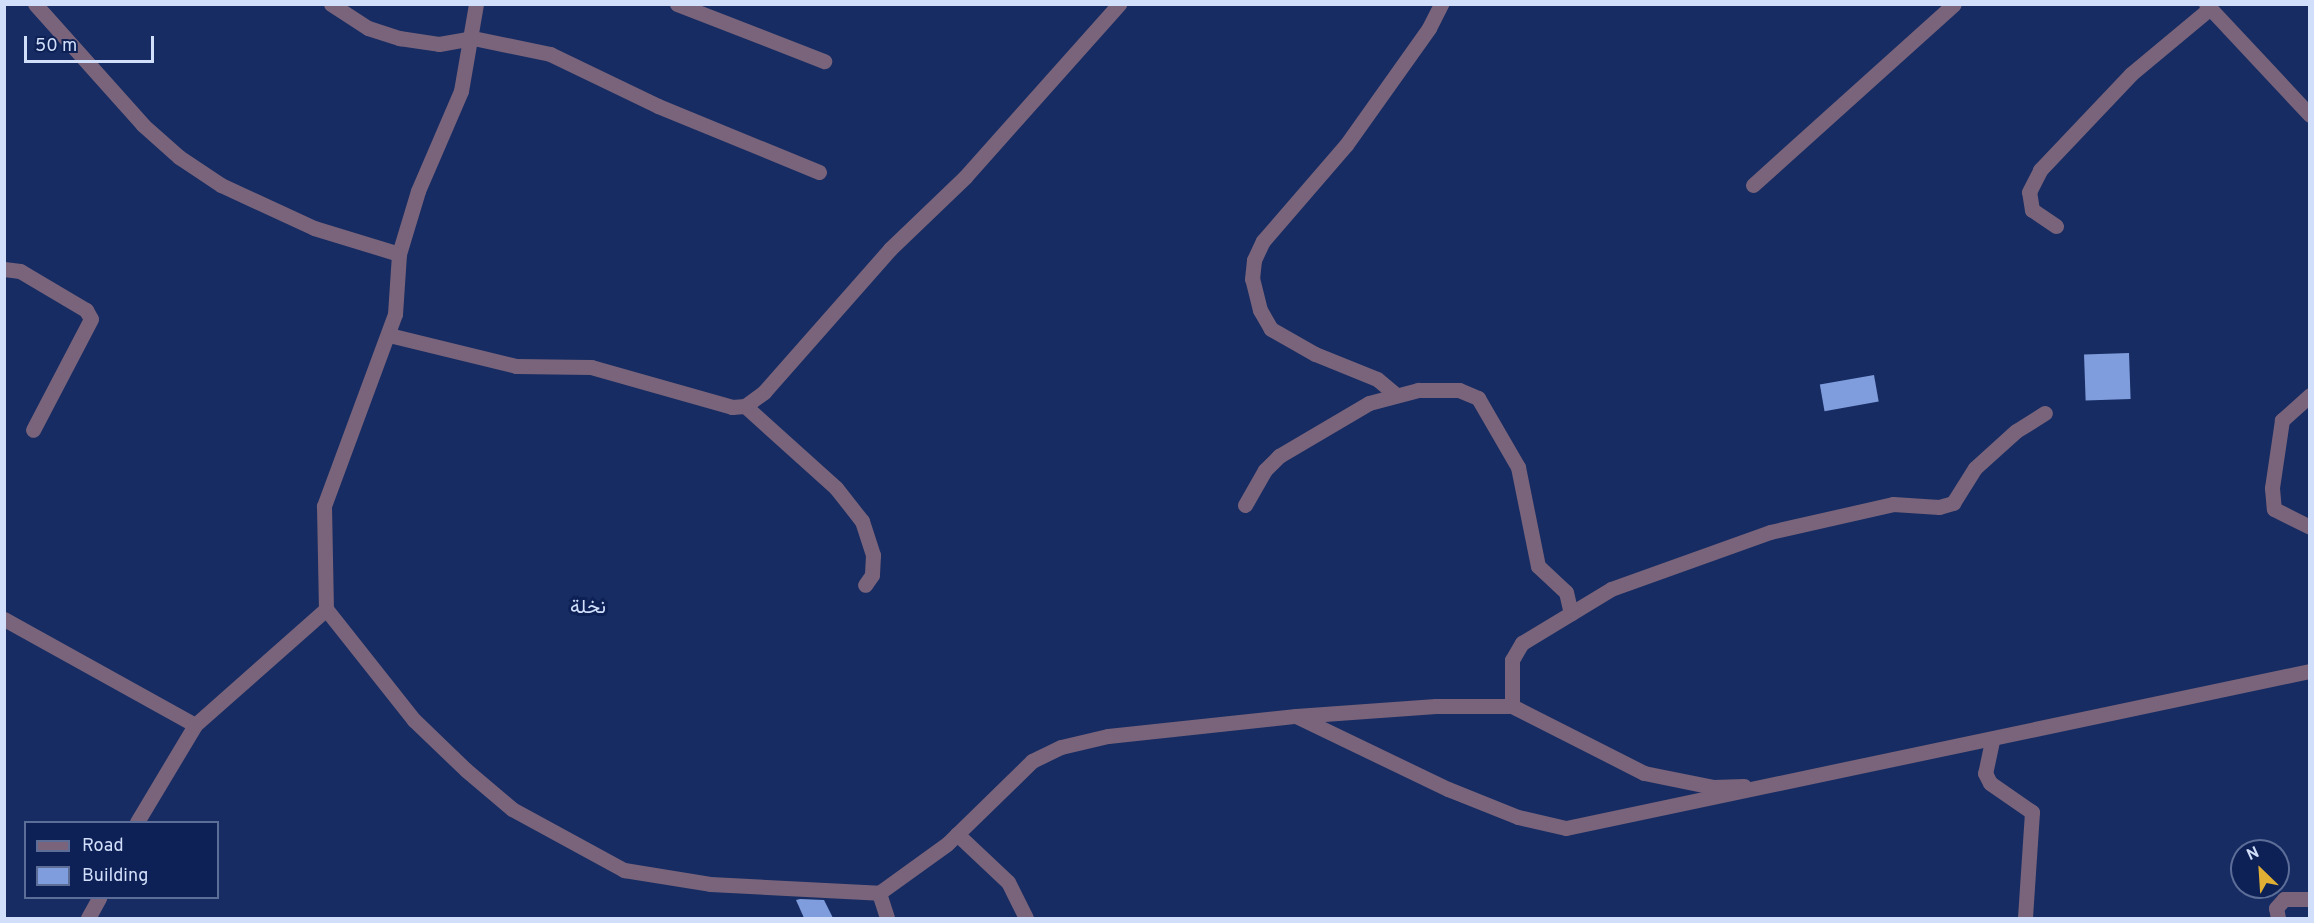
<!DOCTYPE html>
<meta charset="utf-8">
<style>
body{margin:0}
#map{position:relative;width:2314px;height:923px;overflow:hidden;background:#172c62;font-family:Overpass,Vazirmatn,sans-serif}
div>[style]{position:absolute}
[style*='--x']{left:calc(var(--x)*1px);top:calc(var(--y)*1px);width:calc(var(--w)*1px);rotate:calc(var(--a)*1deg)}
.building>*{inset:0;background:#7f9cdc;transform-origin:0 0}
.minor>*{height:15px;margin:-7.5px;padding:0 7.5px;transform-origin:7.5px;border-radius:7.5px;background:#7a647b}
.tertiary>*{height:15px;margin:-7.5px;padding:0 7.5px;transform-origin:7.5px;border-radius:7.5px;background:#7a647b}
span{translate:-50% -50%;white-space:nowrap;text-align:center;line-height:1.15;-webkit-text-stroke:6px #0e2156;paint-order:stroke}
.quarter-label{font-size:20px;color:#d2dffa}
.frame{position:absolute;inset:0;border:6px solid #d2dffa;pointer-events:none}
.legend{position:absolute;left:24px;top:821px;width:195px;height:78px;box-sizing:border-box;background:#0e2156;border:2px solid #5c6d98;margin:0;padding:8px 10px;list-style:none;font-size:18px;color:#d2dffa}
.legend li{display:flex;align-items:center;gap:12px;height:30px}
.legend b{width:30px;border:2px solid #5c6d98}
.north{position:absolute;left:2230px;top:839px;width:60px;height:60px;box-sizing:border-box;background:#0e2156;border:2px solid #5c6d98;border-radius:50%;rotate:335deg;font-size:16px;font-weight:700;line-height:24px;text-align:center;color:#d2dffa}
.north::after{content:'';display:block;margin:auto;width:21px;height:27px;background:#e1af34;clip-path:polygon(50% 0,100% 100%,50% 72%,0 100%)}
.scale{position:absolute;left:24px;top:36px;width:130px;height:27px;box-sizing:border-box;border:3px solid #d2dffa;border-top:0;padding-left:8px;font-size:18px;line-height:21px;white-space:nowrap;color:#d2dffa;-webkit-text-stroke:4px #0e2156;paint-order:stroke}
</style>
<div id="map">
<div class="building">
<div style="left:2129px;top:353px;width:46px;height:45px;rotate:88deg"></div>
<div style="left:1874px;top:375px;width:27px;height:55px;rotate:80deg"></div>
<div style="clip-path:polygon(800px 899px,824px 900px,833px 918px,804px 918px,796px 900px)"></div>
</div>
<div class="minor">
<div style="--x:35;--y:4;--w:162;--a:48.2"></div>
<div style="--x:143;--y:125;--w:48;--a:41.6"></div>
<div style="--x:179;--y:157;--w:50;--a:33.7"></div>
<div style="--x:221;--y:185;--w:102;--a:24.8"></div>
<div style="--x:314;--y:228;--w:89;--a:17"></div>
<div style="--x:331;--y:4;--w:44;--a:33"></div>
<div style="--x:368;--y:28;--w:33;--a:18"></div>
<div style="--x:399;--y:38;--w:40;--a:8.5"></div>
<div style="--x:439;--y:44;--w:35;--a:-10"></div>
<div style="--x:473;--y:38;--w:79;--a:11.7"></div>
<div style="--x:550;--y:54;--w:120;--a:25.7"></div>
<div style="--x:658;--y:106;--w:174;--a:22.3"></div>
<div style="--x:677;--y:4;--w:158;--a:21.2"></div>
<div style="--x:1753;--y:185;--w:270;--a:-42"></div>
<div style="--x:2056;--y:226;--w:29;--a:-146"></div>
<div style="--x:2032;--y:210;--w:18;--a:-99"></div>
<div style="--x:2029;--y:192;--w:25;--a:-63"></div>
<div style="--x:2040;--y:170;--w:132;--a:-46.5"></div>
<div style="--x:2131;--y:74;--w:102;--a:-39.8"></div>
<div style="--x:4;--y:269;--w:16;--a:7"></div>
<div style="--x:20;--y:271;--w:77;--a:30.6"></div>
<div style="--x:86;--y:310;--w:10;--a:61"></div>
<div style="--x:91;--y:319;--w:125;--a:117.6"></div>
<div style="--x:389;--y:335;--w:131;--a:13.7"></div>
<div style="--x:516;--y:366;--w:75;--a:0.8"></div>
<div style="--x:591;--y:367;--w:147;--a:15.8"></div>
<div style="--x:732;--y:407;--w:13;--a:-4"></div>
<div style="--x:745;--y:406;--w:24;--a:-36"></div>
<div style="--x:764;--y:392;--w:191;--a:-48.6"></div>
<div style="--x:890;--y:249;--w:104;--a:-43.8"></div>
<div style="--x:965;--y:177;--w:232;--a:-48.3"></div>
<div style="--x:1395;--y:394;--w:23;--a:-140"></div>
<div style="--x:1377;--y:379;--w:67;--a:-158"></div>
<div style="--x:1315;--y:354;--w:51;--a:-150.4"></div>
<div style="--x:1271;--y:329;--w:22;--a:-120"></div>
<div style="--x:1260;--y:310;--w:32;--a:-104"></div>
<div style="--x:1252;--y:279;--w:19;--a:-84"></div>
<div style="--x:1254;--y:260;--w:21;--a:-65"></div>
<div style="--x:1263;--y:241;--w:127;--a:-49.2"></div>
<div style="--x:1346;--y:145;--w:143;--a:-54.6"></div>
<div style="--x:1429;--y:28;--w:27;--a:-63"></div>
<div style="--x:2310;--y:395;--w:38;--a:138"></div>
<div style="--x:2282;--y:420;--w:69;--a:98.4"></div>
<div style="--x:2272;--y:488;--w:21;--a:85"></div>
<div style="--x:2274;--y:509;--w:40;--a:26.6"></div>
<div style="--x:745;--y:406;--w:122;--a:42"></div>
<div style="--x:836;--y:488;--w:42;--a:51.8"></div>
<div style="--x:862;--y:521;--w:36;--a:72"></div>
<div style="--x:873;--y:555;--w:20;--a:93"></div>
<div style="--x:872;--y:575;--w:12;--a:125"></div>
<div style="--x:1245;--y:505;--w:40;--a:-60.3"></div>
<div style="--x:1265;--y:470;--w:20;--a:-45"></div>
<div style="--x:1279;--y:456;--w:104;--a:-30.5"></div>
<div style="--x:1369;--y:403;--w:51;--a:-14.9"></div>
<div style="--x:1418;--y:390;--w:41;--a:0"></div>
<div style="--x:1459;--y:390;--w:21;--a:23"></div>
<div style="--x:1478;--y:398;--w:80;--a:59.9"></div>
<div style="--x:1518;--y:467;--w:101;--a:78.6"></div>
<div style="--x:1538;--y:566;--w:38;--a:43"></div>
<div style="--x:1566;--y:592;--w:22;--a:77"></div>
<div style="--x:4;--y:619;--w:218;--a:29"></div>
<div style="--x:1512;--y:706;--w:46;--a:-90"></div>
<div style="--x:1512;--y:660;--w:20;--a:-60"></div>
<div style="--x:1522;--y:643;--w:104;--a:-31.2"></div>
<div style="--x:1611;--y:589;--w:169;--a:-19.7"></div>
<div style="--x:1770;--y:532;--w:126;--a:-12.8"></div>
<div style="--x:1893;--y:504;--w:46;--a:3.7"></div>
<div style="--x:1939;--y:507;--w:15;--a:-16"></div>
<div style="--x:1953;--y:503;--w:41;--a:-57.8"></div>
<div style="--x:1975;--y:468;--w:55;--a:-42.1"></div>
<div style="--x:2016;--y:431;--w:34;--a:-32"></div>
<div style="--x:1296;--y:716;--w:140;--a:-4.1"></div>
<div style="--x:1436;--y:706;--w:76;--a:0"></div>
<div style="--x:1512;--y:706;--w:148;--a:26.9"></div>
<div style="--x:1644;--y:773;--w:70;--a:11.5"></div>
<div style="--x:1713;--y:787;--w:31;--a:-2"></div>
<div style="--x:1992;--y:741;--w:33;--a:102"></div>
<div style="--x:1985;--y:773;--w:11;--a:63"></div>
<div style="--x:1990;--y:783;--w:51;--a:34.6"></div>
<div style="--x:2032;--y:812;--w:106;--a:93.8"></div>
<div style="--x:137;--y:822;--w:113;--a:-59.1"></div>
<div style="--x:195;--y:725;--w:175;--a:-41.5"></div>
<div style="--x:957;--y:834;--w:70;--a:43.3"></div>
<div style="--x:1008;--y:882;--w:40;--a:63.4"></div>
<div style="--x:879;--y:893;--w:26;--a:72"></div>
<div style="--x:88;--y:918;--w:23;--a:-61"></div>
<div style="--x:2278;--y:918;--w:10;--a:-101"></div>
<div style="--x:2276;--y:908;--w:12;--a:-48"></div>
<div style="--x:2284;--y:899;--w:26;--a:0"></div>
</div>
<div class="tertiary">
<div style="--x:476;--y:4;--w:88;--a:99.8"></div>
<div style="--x:461;--y:91;--w:109;--a:113.3"></div>
<div style="--x:418;--y:191;--w:66;--a:106.8"></div>
<div style="--x:399;--y:254;--w:60;--a:93.8"></div>
<div style="--x:395;--y:314;--w:205;--a:110.3"></div>
<div style="--x:324;--y:506;--w:103;--a:88.9"></div>
<div style="--x:326;--y:609;--w:142;--a:51.6"></div>
<div style="--x:414;--y:720;--w:72;--a:43.9"></div>
<div style="--x:466;--y:770;--w:60;--a:40.3"></div>
<div style="--x:512;--y:809;--w:128;--a:28.6"></div>
<div style="--x:624;--y:870;--w:87;--a:9.2"></div>
<div style="--x:710;--y:884;--w:169;--a:3"></div>
<div style="--x:879;--y:893;--w:84;--a:-35.8"></div>
<div style="--x:947;--y:844;--w:119;--a:-44.3"></div>
<div style="--x:1032;--y:761;--w:32;--a:-26"></div>
<div style="--x:1061;--y:747;--w:48;--a:-13.2"></div>
<div style="--x:1108;--y:736;--w:189;--a:-6.1"></div>
<div style="--x:1296;--y:716;--w:169;--a:25.7"></div>
<div style="--x:1448;--y:789;--w:75;--a:21.8"></div>
<div style="--x:1518;--y:817;--w:49;--a:12.9"></div>
<div style="--x:1566;--y:828;--w:760;--a:-11.92"></div>
<div style="--x:2206;--y:4;--w:152;--a:46.9"></div>
</div>
<div class="quarter-label">
<span style="left:588px;top:608px">نخلة</span>
</div>
<div class="frame"></div>
<ul class="legend">
<li><b style="height:8px;background:#7a647b"></b>Road</li>
<li><b style="height:16px;background:#7f9cdc"></b>Building</li>
</ul>
<div class="north">N</div>
<div class="scale">50 m</div>
</div>
